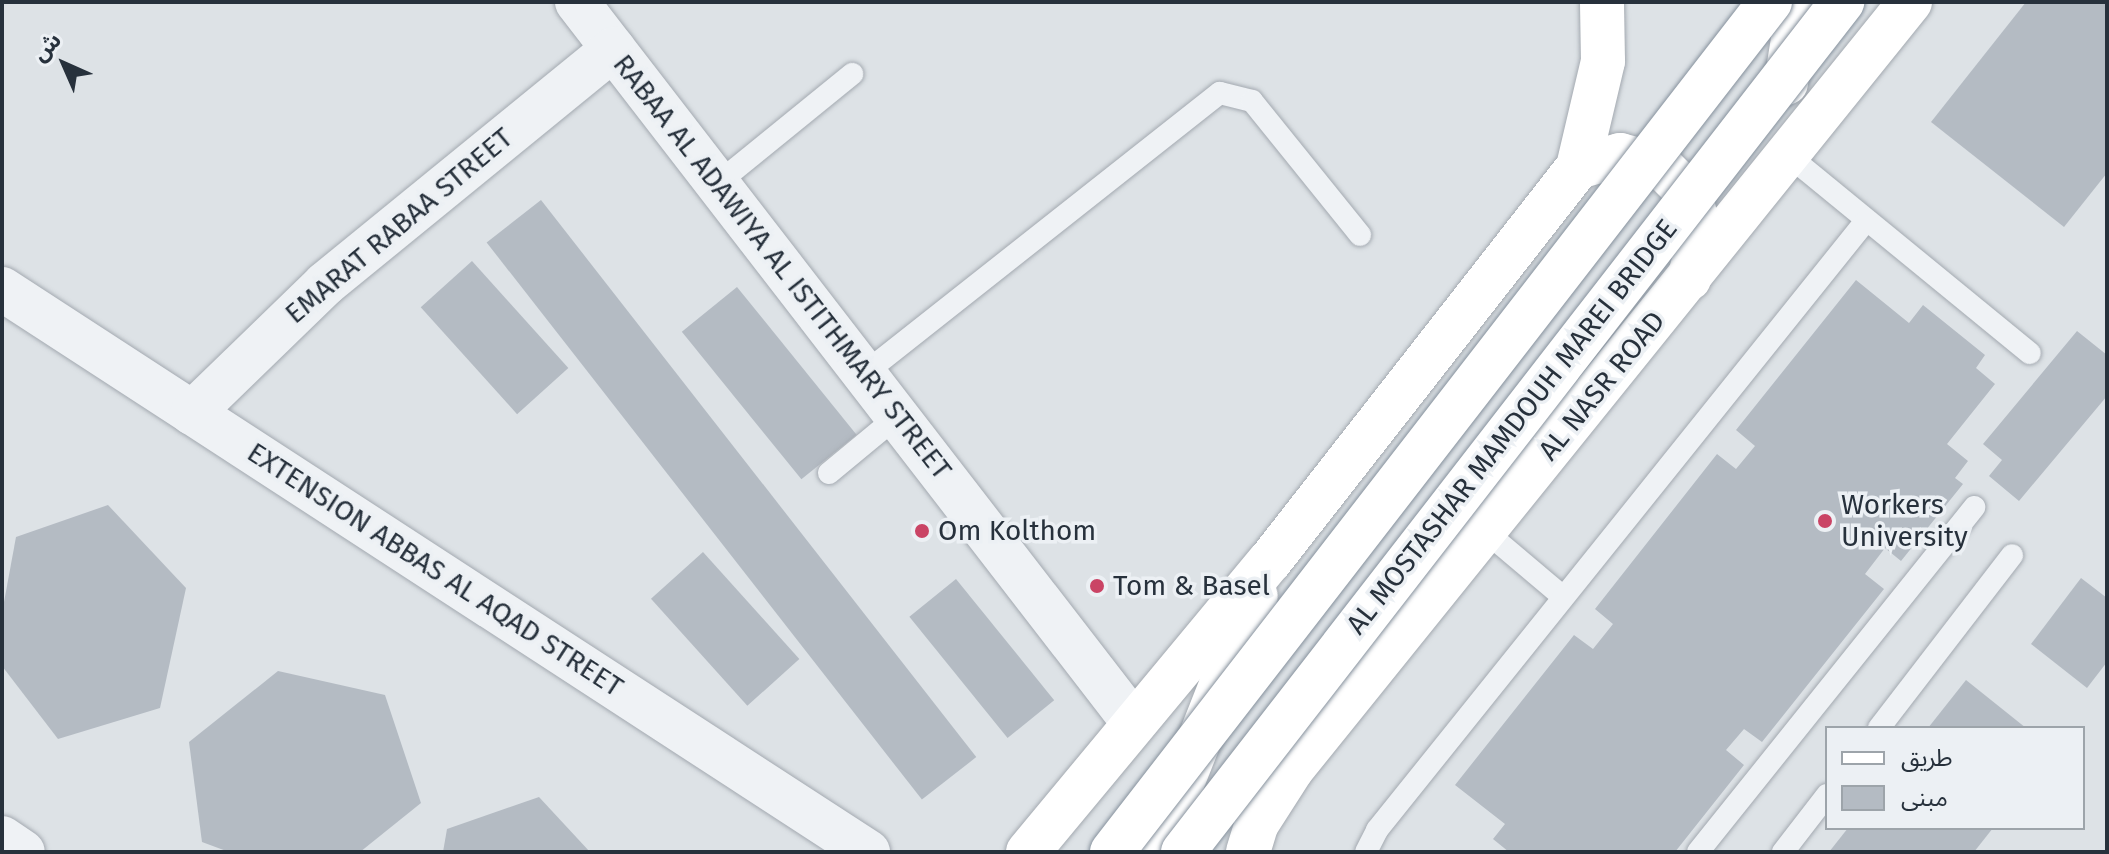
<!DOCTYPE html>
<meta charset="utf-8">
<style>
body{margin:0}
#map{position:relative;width:2109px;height:854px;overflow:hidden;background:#dde2e6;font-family:"Fira Sans","Noto Sans Arabic",sans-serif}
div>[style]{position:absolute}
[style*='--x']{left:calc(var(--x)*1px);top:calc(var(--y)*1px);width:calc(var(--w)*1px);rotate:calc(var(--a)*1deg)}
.building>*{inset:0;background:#b4bbc3;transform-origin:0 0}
.roads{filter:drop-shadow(0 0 2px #a3a9b0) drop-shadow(0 0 2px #a3a9b0)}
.service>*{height:22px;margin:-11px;padding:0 11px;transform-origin:11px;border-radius:11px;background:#eff2f5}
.minor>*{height:44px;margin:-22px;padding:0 22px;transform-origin:22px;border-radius:22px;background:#eff2f5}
.primary>*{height:44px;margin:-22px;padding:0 22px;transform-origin:22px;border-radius:22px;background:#fff}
.trunk>*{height:44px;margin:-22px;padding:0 22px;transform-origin:22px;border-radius:22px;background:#fff}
.bridges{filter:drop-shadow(0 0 2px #85909c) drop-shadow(0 0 2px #85909c)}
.trunk-bridge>*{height:44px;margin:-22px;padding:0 22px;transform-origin:22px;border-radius:22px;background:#fff}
.dots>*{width:22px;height:22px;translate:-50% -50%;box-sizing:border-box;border:4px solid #ecf0f4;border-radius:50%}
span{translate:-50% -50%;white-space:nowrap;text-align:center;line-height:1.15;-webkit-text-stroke:7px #ecf0f4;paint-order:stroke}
.street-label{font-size:28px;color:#27313c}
.poi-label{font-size:28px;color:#27313c}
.left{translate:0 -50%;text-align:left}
.frame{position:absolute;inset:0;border:4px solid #27313c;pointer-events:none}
.legend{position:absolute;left:1825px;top:726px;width:260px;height:104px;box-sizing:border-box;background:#ecf0f4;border:2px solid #9da4aa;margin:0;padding:10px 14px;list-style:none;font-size:24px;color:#27313c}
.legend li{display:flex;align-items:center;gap:16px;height:40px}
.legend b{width:40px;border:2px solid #9da4aa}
.north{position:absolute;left:24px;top:24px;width:80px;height:80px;-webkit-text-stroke:6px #ecf0f4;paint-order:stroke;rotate:315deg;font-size:22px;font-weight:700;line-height:32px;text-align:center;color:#27313c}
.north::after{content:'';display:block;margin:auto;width:28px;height:36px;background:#27313c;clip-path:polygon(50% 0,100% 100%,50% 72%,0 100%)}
</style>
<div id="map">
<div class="building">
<div style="clip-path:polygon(2026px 2px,2107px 2px,2107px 173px,2064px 227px,1931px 122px)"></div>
<div style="left:541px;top:200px;width:707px;height:69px;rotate:52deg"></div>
<div style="left:472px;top:261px;width:144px;height:69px;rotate:48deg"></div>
<div style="clip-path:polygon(1856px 280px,1909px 323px,1923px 305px,1985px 355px,1976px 368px,1995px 384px,1947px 444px,1968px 461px,1955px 478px,1963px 484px,1901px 561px,1885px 548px,1865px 574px,1884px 589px,1762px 742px,1744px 729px,1726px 750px,1744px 765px,1675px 852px,1509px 852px,1493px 839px,1505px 824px,1455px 785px,1574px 635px,1593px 649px,1613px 624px,1595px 609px,1717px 454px,1736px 469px,1755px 446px,1736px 430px)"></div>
<div style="left:737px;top:287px;width:190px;height:71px;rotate:51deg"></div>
<div style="clip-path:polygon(2077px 331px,2107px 355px,2107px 396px,2019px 501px,1989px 476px,2002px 460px,1983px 444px)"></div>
<div style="clip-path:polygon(108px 505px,186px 588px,160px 708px,58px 739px,2px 666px,2px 613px,16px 537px)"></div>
<div style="left:703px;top:552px;width:144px;height:70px;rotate:48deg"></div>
<div style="clip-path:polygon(2081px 578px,2107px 598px,2107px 662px,2087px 688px,2031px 644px)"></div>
<div style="left:956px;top:579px;width:156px;height:60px;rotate:51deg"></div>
<div style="clip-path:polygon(278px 671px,385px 695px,421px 803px,360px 852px,229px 852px,202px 842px,189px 742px)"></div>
<div style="clip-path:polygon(1966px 680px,2026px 728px,1928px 728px)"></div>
<div style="clip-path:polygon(539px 797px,590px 852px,443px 852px,447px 829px)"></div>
<div style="clip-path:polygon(1848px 828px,1993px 828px,1974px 852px,1829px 852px)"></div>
</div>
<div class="roads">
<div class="service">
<div style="--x:1789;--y:156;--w:311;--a:39.3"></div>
<div style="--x:718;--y:183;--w:173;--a:-39.1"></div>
<div style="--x:865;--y:373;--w:452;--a:-38.3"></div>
<div style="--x:1220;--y:93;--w:33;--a:14"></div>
<div style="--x:1252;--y:101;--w:172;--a:51.1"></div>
<div style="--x:829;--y:473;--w:89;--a:-39.6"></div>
<div style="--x:1485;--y:531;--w:102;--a:40.2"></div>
<div style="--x:1879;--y:728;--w:218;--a:-52.4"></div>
<div style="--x:1366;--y:852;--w:25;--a:-63"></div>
<div style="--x:1377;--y:830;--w:780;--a:-51.25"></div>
<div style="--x:1698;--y:852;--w:442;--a:-51.3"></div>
<div style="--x:1783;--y:852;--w:72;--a:-52.3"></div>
</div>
<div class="minor">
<div style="--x:577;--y:2;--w:910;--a:52.32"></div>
<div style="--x:2;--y:289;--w:1033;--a:33.03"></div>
<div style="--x:192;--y:413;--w:185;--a:-44.1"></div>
<div style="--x:325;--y:284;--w:372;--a:-39.2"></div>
<div style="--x:2;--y:838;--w:25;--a:34"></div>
</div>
<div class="primary">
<div style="--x:1578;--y:167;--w:109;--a:-76.7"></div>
<div style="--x:1603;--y:61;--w:59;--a:-91"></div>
<div style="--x:1248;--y:852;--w:28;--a:-73"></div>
<div style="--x:1256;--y:825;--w:67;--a:-57.3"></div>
</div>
<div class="trunk">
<div style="--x:1786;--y:83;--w:82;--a:-80.9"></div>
<div style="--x:1292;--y:769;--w:985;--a:-51.14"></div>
<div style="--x:1028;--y:852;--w:378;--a:-50.3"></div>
<div style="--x:1270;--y:561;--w:500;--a:-51.98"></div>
<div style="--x:1578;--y:167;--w:44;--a:-15.9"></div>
<div style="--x:1620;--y:155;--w:42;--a:15"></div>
<div style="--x:1661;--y:166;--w:42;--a:45"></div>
<div style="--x:1691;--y:196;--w:43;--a:77.9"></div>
<div style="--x:1700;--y:238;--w:42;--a:105"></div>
<div style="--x:1163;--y:852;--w:25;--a:-85"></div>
<div style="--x:1165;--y:827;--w:248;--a:-68.5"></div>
</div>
</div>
<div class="bridges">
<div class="trunk-bridge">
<div style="--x:1112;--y:852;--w:1075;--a:-52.26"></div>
<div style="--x:1183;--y:852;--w:1076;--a:-52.21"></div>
</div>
</div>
<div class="dots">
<div style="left:1825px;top:521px;background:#ca4465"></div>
<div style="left:922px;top:531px;background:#ca4465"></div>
<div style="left:1097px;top:586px;background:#ca4465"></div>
</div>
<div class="street-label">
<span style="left:399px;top:226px;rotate:-40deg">EMARAT RABAA STREET</span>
<span style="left:782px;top:267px;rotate:52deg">RABAA AL ADAWIYA AL ISTITHMARY STREET</span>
<span style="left:1602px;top:386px;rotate:-51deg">AL NASR ROAD</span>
<span style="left:1512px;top:427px;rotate:-52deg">AL MOSTASHAR MAMDOUH MAREI BRIDGE</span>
<span style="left:435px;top:570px;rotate:33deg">EXTENSION ABBAS AL AQAD STREET</span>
</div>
<div class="poi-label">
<span class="left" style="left:1841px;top:521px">Workers<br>University</span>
<span class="left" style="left:938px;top:531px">Om Kolthom</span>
<span class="left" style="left:1113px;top:586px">Tom &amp; Basel</span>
</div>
<div class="frame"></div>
<ul class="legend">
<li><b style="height:10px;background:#fff"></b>طريق</li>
<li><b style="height:22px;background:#b4bbc3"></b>مبنى</li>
</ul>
<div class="north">ش</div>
</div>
